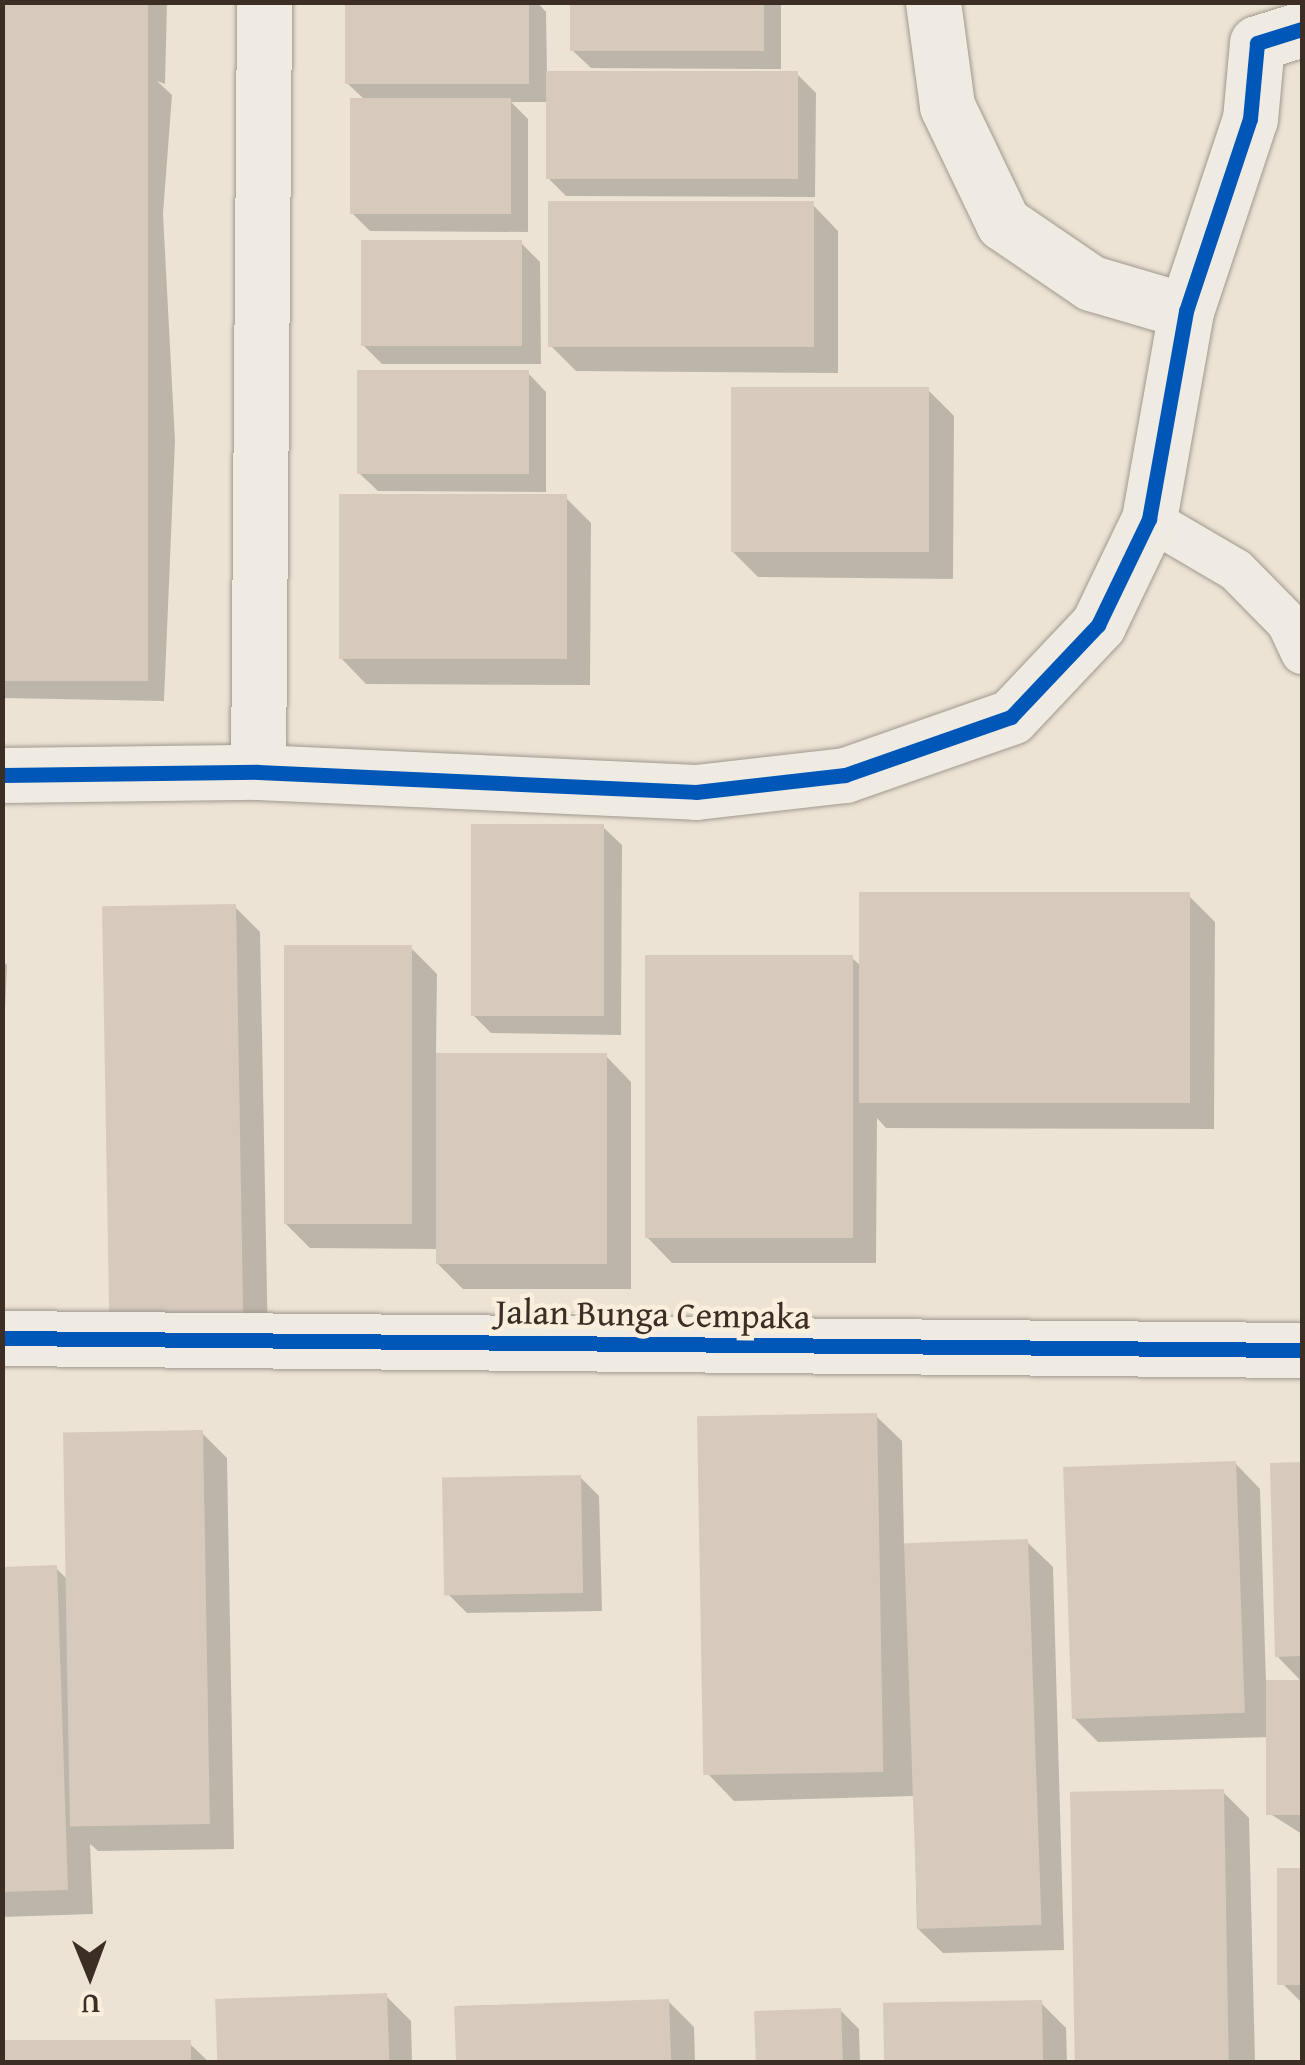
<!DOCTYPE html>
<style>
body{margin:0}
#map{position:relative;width:1305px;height:2065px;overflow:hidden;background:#ece3d4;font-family:"Gentium Book Plus",serif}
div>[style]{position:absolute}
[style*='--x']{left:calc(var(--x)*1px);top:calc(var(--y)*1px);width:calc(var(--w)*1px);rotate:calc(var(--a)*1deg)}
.shadow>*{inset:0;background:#0003}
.building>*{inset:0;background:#d7cabd;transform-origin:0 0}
.roads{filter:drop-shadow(0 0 2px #a0998f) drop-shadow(0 0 2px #a0998f)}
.lane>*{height:42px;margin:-21px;padding:0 21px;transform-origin:21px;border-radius:21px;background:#efebe2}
.street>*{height:55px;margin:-27.5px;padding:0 27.5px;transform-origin:27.5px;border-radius:27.5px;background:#efebe2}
.cycleway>*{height:15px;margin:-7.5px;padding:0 7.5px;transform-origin:7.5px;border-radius:7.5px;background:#0057b8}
span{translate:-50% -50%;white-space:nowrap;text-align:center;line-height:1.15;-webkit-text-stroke:9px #f9efdc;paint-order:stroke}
.street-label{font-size:35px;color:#3c2d25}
.frame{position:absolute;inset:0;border:5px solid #3c2d25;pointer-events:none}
.north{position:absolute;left:40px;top:1925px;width:100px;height:100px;-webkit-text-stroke:8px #f9efdc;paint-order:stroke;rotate:179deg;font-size:28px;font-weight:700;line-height:40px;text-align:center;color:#3c2d25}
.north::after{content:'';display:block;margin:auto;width:35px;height:45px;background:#3c2d25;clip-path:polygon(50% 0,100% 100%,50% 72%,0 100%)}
</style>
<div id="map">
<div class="shadow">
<div style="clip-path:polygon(2px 2px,167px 2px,165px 84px,157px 81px,172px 95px,163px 214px,175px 441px,164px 701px,2px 698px)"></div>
<div style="clip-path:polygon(348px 2px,537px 2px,546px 12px,547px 73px,797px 74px,816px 93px,815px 197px,566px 196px,548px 178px,548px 102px,511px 102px,528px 119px,528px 232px,370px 231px,352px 213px,365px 100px,347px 83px)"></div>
<div style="clip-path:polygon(572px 2px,781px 2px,781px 69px,591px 68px,572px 50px)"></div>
<div style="clip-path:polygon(813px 205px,838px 231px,838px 373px,576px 371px,551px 346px)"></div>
<div style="clip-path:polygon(521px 243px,540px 262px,541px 364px,382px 364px,363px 345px)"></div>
<div style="clip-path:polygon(528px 373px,546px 392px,546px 492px,378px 491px,359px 473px)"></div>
<div style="clip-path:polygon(928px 390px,954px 416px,953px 579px,758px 577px,732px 551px)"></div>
<div style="clip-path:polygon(565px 497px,591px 523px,590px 685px,366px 684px,341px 658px)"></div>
<div style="clip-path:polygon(603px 827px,622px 845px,621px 1035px,491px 1033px,472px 1014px)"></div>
<div style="clip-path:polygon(1189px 896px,1215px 922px,1214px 1129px,886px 1128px,877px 1118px,876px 1263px,672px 1263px,647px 1237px,852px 958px,861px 966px)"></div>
<div style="clip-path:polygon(235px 907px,260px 932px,268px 1345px,138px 1347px)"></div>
<div style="clip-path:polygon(411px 948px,437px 974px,436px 1055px,606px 1056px,631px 1082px,631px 1289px,463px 1289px,437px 1263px,437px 1249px,310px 1248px,285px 1223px)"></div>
<div style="clip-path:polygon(2px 961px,7px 965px,2px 1076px)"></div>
<div style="clip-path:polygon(876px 1416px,902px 1441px,904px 1545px,1027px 1542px,1053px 1567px,1064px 1950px,943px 1953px,917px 1928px,914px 1796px,734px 1801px,709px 1775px)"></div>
<div style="clip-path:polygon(202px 1433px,227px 1458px,234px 1849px,98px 1851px,90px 1844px,93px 1914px,2px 1917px,2px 1569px,56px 1568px,68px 1580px)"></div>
<div style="clip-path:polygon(1235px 1463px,1260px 1489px,1266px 1683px,1302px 1683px,1302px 1834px,1272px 1815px,1270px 1737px,1098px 1742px,1072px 1716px)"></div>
<div style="clip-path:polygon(1272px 1465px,1302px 1465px,1302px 1682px,1277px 1656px)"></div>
<div style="clip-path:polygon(580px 1477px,599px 1496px,602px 1611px,467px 1613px,448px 1594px)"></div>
<div style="clip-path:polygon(1223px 1792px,1249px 1818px,1255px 2062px,1079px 2062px,1072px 1795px)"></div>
<div style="clip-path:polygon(1302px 1870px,1302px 2003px,1283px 1984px,1280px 1871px)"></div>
<div style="clip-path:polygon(386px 1996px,411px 2021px,412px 2062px,219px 2062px,218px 2000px)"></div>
<div style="clip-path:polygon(668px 2001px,694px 2027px,695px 2062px,458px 2062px,457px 2006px)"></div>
<div style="clip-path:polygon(1041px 2003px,1066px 2028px,1067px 2062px,887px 2062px,886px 2005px)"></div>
<div style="clip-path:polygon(840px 2010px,859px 2029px,860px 2062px,757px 2062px,757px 2012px)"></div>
<div style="clip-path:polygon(2px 2042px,190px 2044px,209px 2062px,2px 2062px)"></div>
</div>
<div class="building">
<div style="left:2px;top:2px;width:146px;height:679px"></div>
<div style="left:345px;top:2px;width:184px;height:82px"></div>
<div style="left:570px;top:2px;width:194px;height:49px"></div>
<div style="left:546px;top:71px;width:252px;height:108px"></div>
<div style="left:350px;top:98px;width:161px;height:116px"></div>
<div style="left:548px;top:201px;width:266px;height:146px"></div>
<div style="left:361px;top:240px;width:161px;height:106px"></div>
<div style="left:357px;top:370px;width:172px;height:104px"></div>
<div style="left:731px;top:387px;width:198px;height:165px"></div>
<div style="left:339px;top:494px;width:228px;height:165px"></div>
<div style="left:471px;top:824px;width:133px;height:192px"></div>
<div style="left:859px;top:892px;width:331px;height:211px"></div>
<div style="left:236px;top:904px;width:416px;height:134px;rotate:89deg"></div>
<div style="left:284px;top:945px;width:128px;height:279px"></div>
<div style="left:645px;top:955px;width:208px;height:283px"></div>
<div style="left:436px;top:1053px;width:171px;height:211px"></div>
<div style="left:877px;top:1413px;width:359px;height:180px;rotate:89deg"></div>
<div style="left:203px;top:1430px;width:394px;height:140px;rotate:89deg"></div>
<div style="left:1236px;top:1461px;width:252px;height:173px;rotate:88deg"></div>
<div style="clip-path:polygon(1302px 1462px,1302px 1656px,1275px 1657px,1270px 1463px)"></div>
<div style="left:581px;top:1475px;width:118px;height:139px;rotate:89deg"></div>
<div style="left:1028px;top:1539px;width:386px;height:124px;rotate:88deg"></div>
<div style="clip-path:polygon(57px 1565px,68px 1890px,2px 1892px,2px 1567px)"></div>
<div style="left:1302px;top:1680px;width:135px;height:36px;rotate:90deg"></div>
<div style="left:1224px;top:1789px;width:273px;height:154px;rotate:89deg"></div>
<div style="left:1302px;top:1868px;width:117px;height:25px;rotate:90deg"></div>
<div style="left:387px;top:1993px;width:69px;height:172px;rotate:88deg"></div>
<div style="left:669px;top:1999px;width:63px;height:215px;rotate:88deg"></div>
<div style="left:1042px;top:2000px;width:62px;height:159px;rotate:89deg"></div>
<div style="left:841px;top:2008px;width:54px;height:87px;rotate:88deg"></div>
<div style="left:2px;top:2040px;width:189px;height:22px"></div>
</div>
<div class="roads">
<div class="lane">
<div style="--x:1149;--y:519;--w:101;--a:30.4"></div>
<div style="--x:1236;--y:570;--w:74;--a:45.5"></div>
<div style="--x:1288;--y:623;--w:33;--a:65"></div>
</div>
<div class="street">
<div style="--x:933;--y:2;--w:105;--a:82.3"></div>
<div style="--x:947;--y:106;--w:130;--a:64.4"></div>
<div style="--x:1003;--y:223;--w:107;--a:34.3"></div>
<div style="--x:1091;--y:283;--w:99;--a:16.4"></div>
<div style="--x:258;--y:772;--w:770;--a:-89.55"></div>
<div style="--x:2;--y:775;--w:256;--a:-0.7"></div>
<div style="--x:258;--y:772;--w:438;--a:2.6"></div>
<div style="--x:696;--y:792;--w:150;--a:-6.5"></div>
<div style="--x:845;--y:775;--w:176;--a:-19.3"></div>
<div style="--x:1011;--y:717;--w:127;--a:-46.6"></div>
<div style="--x:1098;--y:625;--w:118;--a:-64.3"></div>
<div style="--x:1149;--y:519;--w:211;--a:-79.9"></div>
<div style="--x:1186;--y:311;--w:202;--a:-71.6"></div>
<div style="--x:1250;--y:119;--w:76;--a:-84.7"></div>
<div style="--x:1257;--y:43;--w:47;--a:-17.3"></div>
<div style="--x:2;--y:1338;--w:1300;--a:0.53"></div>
</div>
</div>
<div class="cycleway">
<div style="--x:2;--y:775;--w:256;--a:-0.7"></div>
<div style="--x:258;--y:772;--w:438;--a:2.6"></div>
<div style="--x:696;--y:792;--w:150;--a:-6.5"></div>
<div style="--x:845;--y:775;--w:176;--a:-19.3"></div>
<div style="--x:1011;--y:717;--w:127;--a:-46.6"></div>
<div style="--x:1098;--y:625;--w:118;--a:-64.3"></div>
<div style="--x:1149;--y:519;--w:211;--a:-79.9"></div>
<div style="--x:1186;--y:311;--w:202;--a:-71.6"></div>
<div style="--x:1250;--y:119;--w:76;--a:-84.7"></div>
<div style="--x:1257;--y:43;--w:47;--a:-17.3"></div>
<div style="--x:2;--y:1338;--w:1300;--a:0.53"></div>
</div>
<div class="street-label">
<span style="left:653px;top:1314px;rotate:1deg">Jalan Bunga Cempaka</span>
</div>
<div class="frame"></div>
<div class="north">U</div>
</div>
